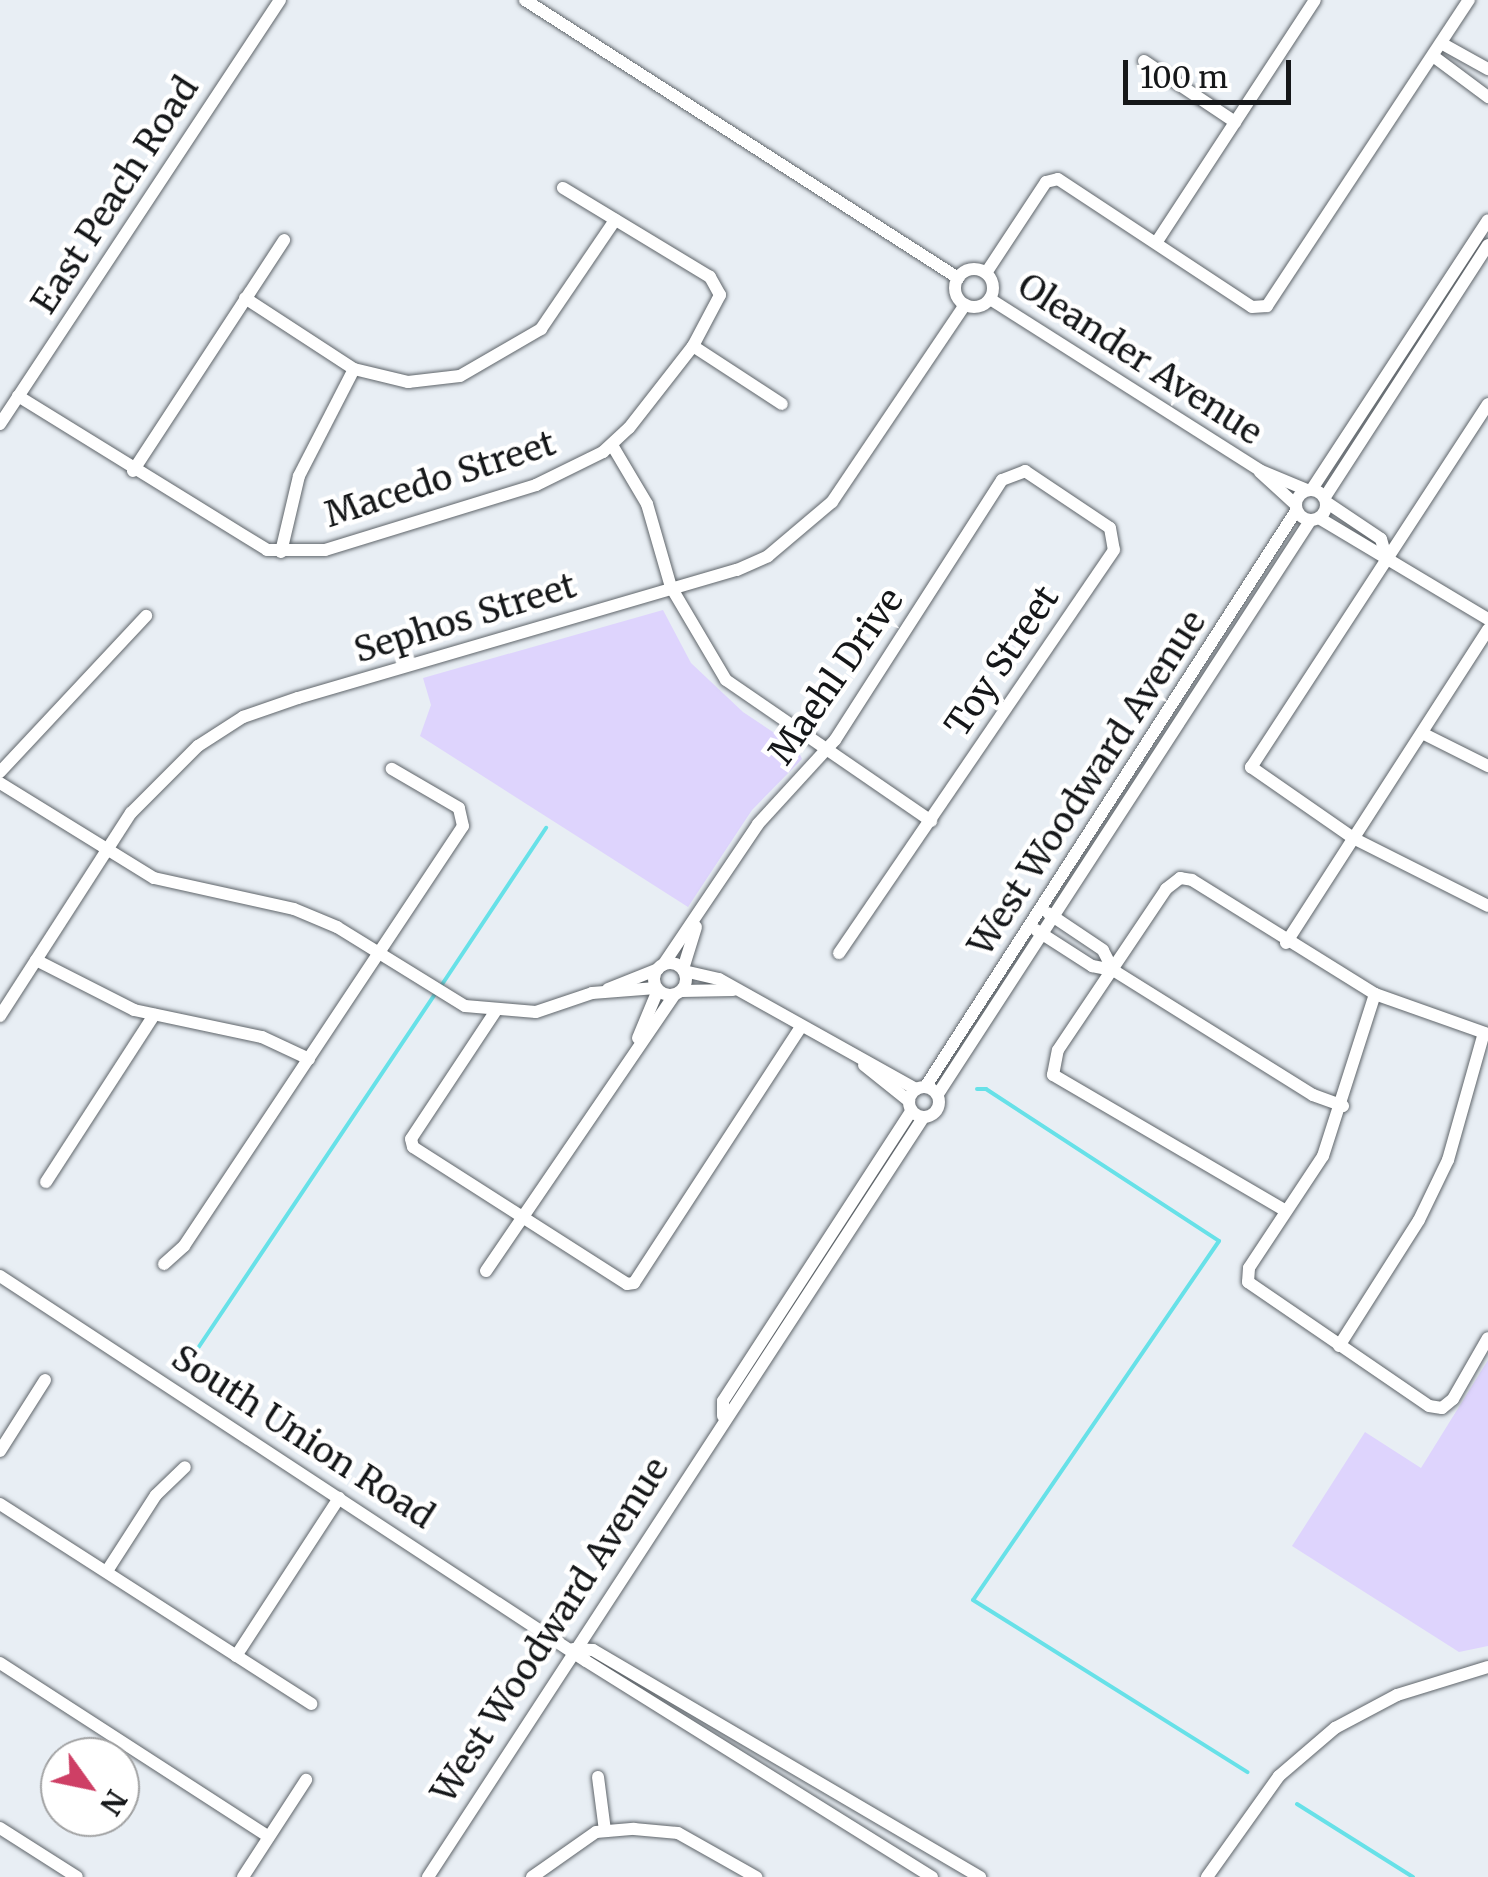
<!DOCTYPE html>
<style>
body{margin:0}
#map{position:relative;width:1488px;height:1877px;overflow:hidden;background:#e8eef4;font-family:Merriweather,serif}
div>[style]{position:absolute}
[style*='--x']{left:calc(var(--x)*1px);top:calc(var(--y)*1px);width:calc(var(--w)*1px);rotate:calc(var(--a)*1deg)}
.green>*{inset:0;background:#ded4fd}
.stream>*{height:4px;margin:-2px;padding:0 2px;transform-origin:2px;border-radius:2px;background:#67e1e8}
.roads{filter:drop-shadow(0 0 2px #5f656a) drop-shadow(0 0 2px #5f656a)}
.minor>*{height:12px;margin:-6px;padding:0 6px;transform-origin:6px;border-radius:6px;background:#fff}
.minor>.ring{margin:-6px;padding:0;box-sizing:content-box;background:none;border:12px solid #fff;border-radius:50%}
span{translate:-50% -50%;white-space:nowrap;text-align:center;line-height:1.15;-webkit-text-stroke:9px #fff;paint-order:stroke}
.street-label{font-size:35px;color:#151719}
.north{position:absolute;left:40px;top:1737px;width:100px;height:100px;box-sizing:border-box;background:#fff;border:2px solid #a1a2a3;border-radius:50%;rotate:123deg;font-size:28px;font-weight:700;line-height:40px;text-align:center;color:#151719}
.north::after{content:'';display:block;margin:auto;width:35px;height:45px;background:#ce3f65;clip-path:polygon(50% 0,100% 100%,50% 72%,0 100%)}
.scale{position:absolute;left:1123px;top:60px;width:168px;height:45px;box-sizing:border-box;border:5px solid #151719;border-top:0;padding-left:12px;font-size:30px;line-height:35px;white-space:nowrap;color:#151719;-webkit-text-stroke:8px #fff;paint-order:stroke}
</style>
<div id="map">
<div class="green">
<div style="clip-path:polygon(663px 610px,691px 663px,743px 712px,797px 748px,802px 759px,752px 810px,688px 907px,420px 736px,431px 705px,423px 678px)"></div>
<div style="clip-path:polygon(1488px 1360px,1488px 1646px,1459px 1652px,1292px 1546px,1365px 1432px,1421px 1468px)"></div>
</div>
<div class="stream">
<div style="--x:441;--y:986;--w:190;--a:-56.4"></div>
<div style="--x:977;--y:1089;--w:9;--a:0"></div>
<div style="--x:986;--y:1089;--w:278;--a:33.1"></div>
<div style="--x:1219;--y:1241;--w:435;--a:124.4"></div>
<div style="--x:973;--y:1600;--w:324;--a:32.1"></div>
<div style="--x:182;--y:1372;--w:455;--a:-56.2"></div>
<div style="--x:1297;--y:1804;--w:137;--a:32.2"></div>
</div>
<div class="roads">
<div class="minor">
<div style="--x:525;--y:0;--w:515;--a:32.7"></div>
<div style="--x:1441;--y:43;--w:54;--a:29"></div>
<div style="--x:1433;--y:56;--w:69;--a:36.7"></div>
<div style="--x:1144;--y:61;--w:110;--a:33.8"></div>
<div style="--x:1156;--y:243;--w:290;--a:-56.8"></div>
<div class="ring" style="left:955px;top:269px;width:26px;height:26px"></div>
<div style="--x:986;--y:273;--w:109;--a:-56.6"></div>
<div style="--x:1046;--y:182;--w:12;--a:-14"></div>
<div style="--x:1058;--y:179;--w:232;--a:33.4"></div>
<div style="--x:1252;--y:307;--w:15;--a:-4"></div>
<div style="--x:1267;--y:306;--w:367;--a:-56.6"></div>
<div style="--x:245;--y:298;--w:130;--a:33.1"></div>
<div style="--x:354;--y:369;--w:56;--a:13.5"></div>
<div style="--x:408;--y:382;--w:52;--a:-6.6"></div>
<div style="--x:460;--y:376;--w:94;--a:-30.1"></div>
<div style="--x:541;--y:329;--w:132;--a:-55.8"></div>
<div style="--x:990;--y:299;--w:319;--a:32.4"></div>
<div style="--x:1259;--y:470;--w:52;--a:22.6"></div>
<div style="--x:693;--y:346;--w:106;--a:33.1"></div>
<div style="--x:18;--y:396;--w:293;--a:31.7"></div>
<div style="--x:267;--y:550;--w:58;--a:0"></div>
<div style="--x:325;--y:550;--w:221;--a:-17.1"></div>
<div style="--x:536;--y:485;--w:75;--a:-26.2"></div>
<div style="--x:603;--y:452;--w:35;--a:-43"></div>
<div style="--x:629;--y:428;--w:104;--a:-52"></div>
<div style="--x:693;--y:346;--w:58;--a:-62.1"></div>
<div style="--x:720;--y:295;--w:21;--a:-119"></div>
<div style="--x:710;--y:277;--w:172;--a:-148.8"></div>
<div style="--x:1488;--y:404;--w:434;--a:123.1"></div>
<div style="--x:1251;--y:767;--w:124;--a:34.8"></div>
<div style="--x:1353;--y:838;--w:151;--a:26.7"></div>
<div style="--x:0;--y:424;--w:508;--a:-56.56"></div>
<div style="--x:612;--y:445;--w:69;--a:59.3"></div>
<div style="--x:647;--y:504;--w:86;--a:73.9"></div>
<div style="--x:671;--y:587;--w:108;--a:59.4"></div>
<div style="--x:726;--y:680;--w:249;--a:34.5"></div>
<div style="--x:133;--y:471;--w:276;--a:-56.8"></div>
<div style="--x:1260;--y:472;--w:49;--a:42.5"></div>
<div style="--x:1312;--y:489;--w:321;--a:-56.8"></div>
<div class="ring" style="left:1296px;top:490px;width:18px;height:18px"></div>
<div style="--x:1325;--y:497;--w:300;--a:-57.1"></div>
<div style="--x:1326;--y:502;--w:66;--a:33.9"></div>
<div style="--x:1381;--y:539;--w:15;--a:74"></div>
<div style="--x:1319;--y:518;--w:197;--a:30.9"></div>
<div style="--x:281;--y:552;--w:78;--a:-76.7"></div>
<div style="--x:299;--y:476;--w:120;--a:-62.8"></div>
<div style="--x:1422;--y:733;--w:74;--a:26.6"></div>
<div style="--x:0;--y:772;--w:214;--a:-46.9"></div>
<div style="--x:0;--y:783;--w:181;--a:31.7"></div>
<div style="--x:154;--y:878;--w:143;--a:12.5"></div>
<div style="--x:294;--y:909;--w:47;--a:22.7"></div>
<div style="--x:337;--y:927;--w:150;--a:31.7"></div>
<div style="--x:465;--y:1006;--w:71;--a:4.8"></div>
<div style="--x:536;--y:1012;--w:59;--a:-18.7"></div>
<div style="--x:592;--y:993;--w:64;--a:-4.5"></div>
<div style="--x:1036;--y:930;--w:67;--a:32.7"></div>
<div style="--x:1092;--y:966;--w:21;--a:11"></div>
<div style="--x:1113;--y:970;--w:22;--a:-117"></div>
<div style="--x:1103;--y:950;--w:66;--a:-146.1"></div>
<div style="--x:1286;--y:943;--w:373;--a:-57.2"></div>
<div style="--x:36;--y:960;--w:110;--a:27"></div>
<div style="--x:134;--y:1010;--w:131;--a:11.9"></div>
<div style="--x:262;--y:1037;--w:52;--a:25.1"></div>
<div class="ring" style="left:654px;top:963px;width:20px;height:20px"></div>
<div style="--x:663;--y:965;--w:170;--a:-56"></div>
<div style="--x:758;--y:824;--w:114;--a:-47.5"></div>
<div style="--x:835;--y:740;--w:309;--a:-57.3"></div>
<div style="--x:1002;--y:480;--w:25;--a:-21"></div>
<div style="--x:1025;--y:471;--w:102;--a:33.8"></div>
<div style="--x:1110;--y:528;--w:22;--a:80"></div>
<div style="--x:1114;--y:550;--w:488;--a:124.3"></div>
<div style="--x:683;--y:969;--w:44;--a:-72.8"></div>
<div style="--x:1113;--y:970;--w:236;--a:32"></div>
<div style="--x:1313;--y:1095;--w:32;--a:20"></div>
<div style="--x:684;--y:971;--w:36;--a:13"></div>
<div style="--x:719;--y:979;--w:226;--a:29.2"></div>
<div style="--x:608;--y:989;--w:54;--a:-21.8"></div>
<div style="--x:682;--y:991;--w:51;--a:-1.1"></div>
<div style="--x:1375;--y:994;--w:170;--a:107.8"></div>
<div style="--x:1323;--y:1156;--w:134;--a:123.5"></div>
<div style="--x:1249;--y:1268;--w:14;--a:94"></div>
<div style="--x:1248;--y:1282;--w:219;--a:34.4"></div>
<div style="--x:1429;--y:1406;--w:13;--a:9"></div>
<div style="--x:1442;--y:1408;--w:14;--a:-39"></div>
<div style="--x:1453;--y:1399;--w:70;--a:-60.2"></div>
<div style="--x:495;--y:1012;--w:152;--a:123.5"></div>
<div style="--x:411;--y:1139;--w:8;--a:76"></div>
<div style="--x:413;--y:1147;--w:254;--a:32.6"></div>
<div style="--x:627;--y:1284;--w:7;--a:-8"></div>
<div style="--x:634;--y:1283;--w:304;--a:-56.9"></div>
<div style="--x:0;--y:1016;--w:242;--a:-57.2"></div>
<div style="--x:131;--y:813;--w:95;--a:-45"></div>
<div style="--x:198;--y:746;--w:54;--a:-32.8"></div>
<div style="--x:243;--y:717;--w:58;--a:-19.1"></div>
<div style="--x:298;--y:698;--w:457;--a:-16.3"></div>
<div style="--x:737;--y:570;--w:34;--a:-24"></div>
<div style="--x:768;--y:556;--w:84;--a:-40.2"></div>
<div style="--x:832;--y:502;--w:238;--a:-56"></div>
<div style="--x:638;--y:1038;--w:52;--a:-67.4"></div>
<div style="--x:864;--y:1065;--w:58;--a:38.7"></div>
<div style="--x:926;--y:1086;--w:684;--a:-57.24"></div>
<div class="ring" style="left:909px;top:1087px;width:18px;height:18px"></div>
<div style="--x:938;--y:1094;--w:683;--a:-57.01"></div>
<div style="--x:46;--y:1182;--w:199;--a:-57.1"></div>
<div style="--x:1286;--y:1211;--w:270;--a:-149.7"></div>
<div style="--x:1053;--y:1075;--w:25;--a:-79"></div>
<div style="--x:1058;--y:1050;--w:194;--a:-56.1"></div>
<div style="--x:1166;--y:889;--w:18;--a:-38"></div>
<div style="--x:1180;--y:878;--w:12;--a:9"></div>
<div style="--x:1192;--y:880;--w:216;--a:31.9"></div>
<div style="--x:1375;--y:994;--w:120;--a:19.5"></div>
<div style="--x:164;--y:1264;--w:27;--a:-42"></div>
<div style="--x:184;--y:1246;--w:504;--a:-56.4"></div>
<div style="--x:463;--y:826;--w:18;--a:-103"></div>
<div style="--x:459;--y:808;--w:78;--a:-149.8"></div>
<div style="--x:486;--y:1271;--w:334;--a:-55.7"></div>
<div style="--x:0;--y:1276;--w:701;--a:33.3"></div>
<div style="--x:586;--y:1661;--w:408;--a:32"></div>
<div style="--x:1339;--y:1346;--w:149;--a:-57.6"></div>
<div style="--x:1419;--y:1220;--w:67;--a:-64.2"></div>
<div style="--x:1448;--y:1160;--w:132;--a:-74.2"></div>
<div style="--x:723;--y:1416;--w:15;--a:-90"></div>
<div style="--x:723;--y:1401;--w:346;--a:-57"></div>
<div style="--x:0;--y:1451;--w:84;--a:-57.6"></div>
<div style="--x:0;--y:1504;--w:370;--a:32.7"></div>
<div style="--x:107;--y:1571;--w:90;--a:-57.2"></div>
<div style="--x:156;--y:1495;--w:40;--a:-44"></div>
<div style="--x:573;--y:1649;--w:20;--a:3"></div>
<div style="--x:593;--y:1650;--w:449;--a:30.4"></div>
<div style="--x:236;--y:1656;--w:189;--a:-56.9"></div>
<div style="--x:0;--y:1663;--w:320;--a:32.9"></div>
<div style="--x:598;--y:1777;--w:54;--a:82.6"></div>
<div style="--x:0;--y:1828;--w:91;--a:32.5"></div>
<div style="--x:243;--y:1877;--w:116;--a:-57"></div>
<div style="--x:428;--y:1877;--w:906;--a:-56.89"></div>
<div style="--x:532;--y:1877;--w:78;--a:-35.1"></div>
<div style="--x:596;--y:1832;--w:38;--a:-5"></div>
<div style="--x:634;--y:1829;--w:44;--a:5.2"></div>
<div style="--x:678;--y:1833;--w:90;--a:29.4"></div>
<div style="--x:1207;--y:1877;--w:124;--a:-54.5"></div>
<div style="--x:1279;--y:1776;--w:74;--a:-40.6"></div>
<div style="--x:1335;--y:1728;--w:70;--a:-28"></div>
<div style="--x:1397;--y:1695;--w:95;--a:-17.1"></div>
</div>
</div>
<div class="street-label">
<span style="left:115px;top:195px;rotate:-57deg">East Peach Road</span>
<span style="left:1140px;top:359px;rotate:33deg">Oleander Avenue</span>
<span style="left:440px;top:479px;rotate:-18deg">Macedo Street</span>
<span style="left:465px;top:618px;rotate:-17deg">Sephos Street</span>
<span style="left:1002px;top:661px;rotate:-56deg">Toy Street</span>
<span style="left:836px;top:676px;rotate:-55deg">Maehl Drive</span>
<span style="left:1087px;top:783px;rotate:-57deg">West Woodward Avenue</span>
<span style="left:303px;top:1437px;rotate:33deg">South Union Road</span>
<span style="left:550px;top:1630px;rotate:-57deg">West Woodward Avenue</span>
</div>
<div class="north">N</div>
<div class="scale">100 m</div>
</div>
